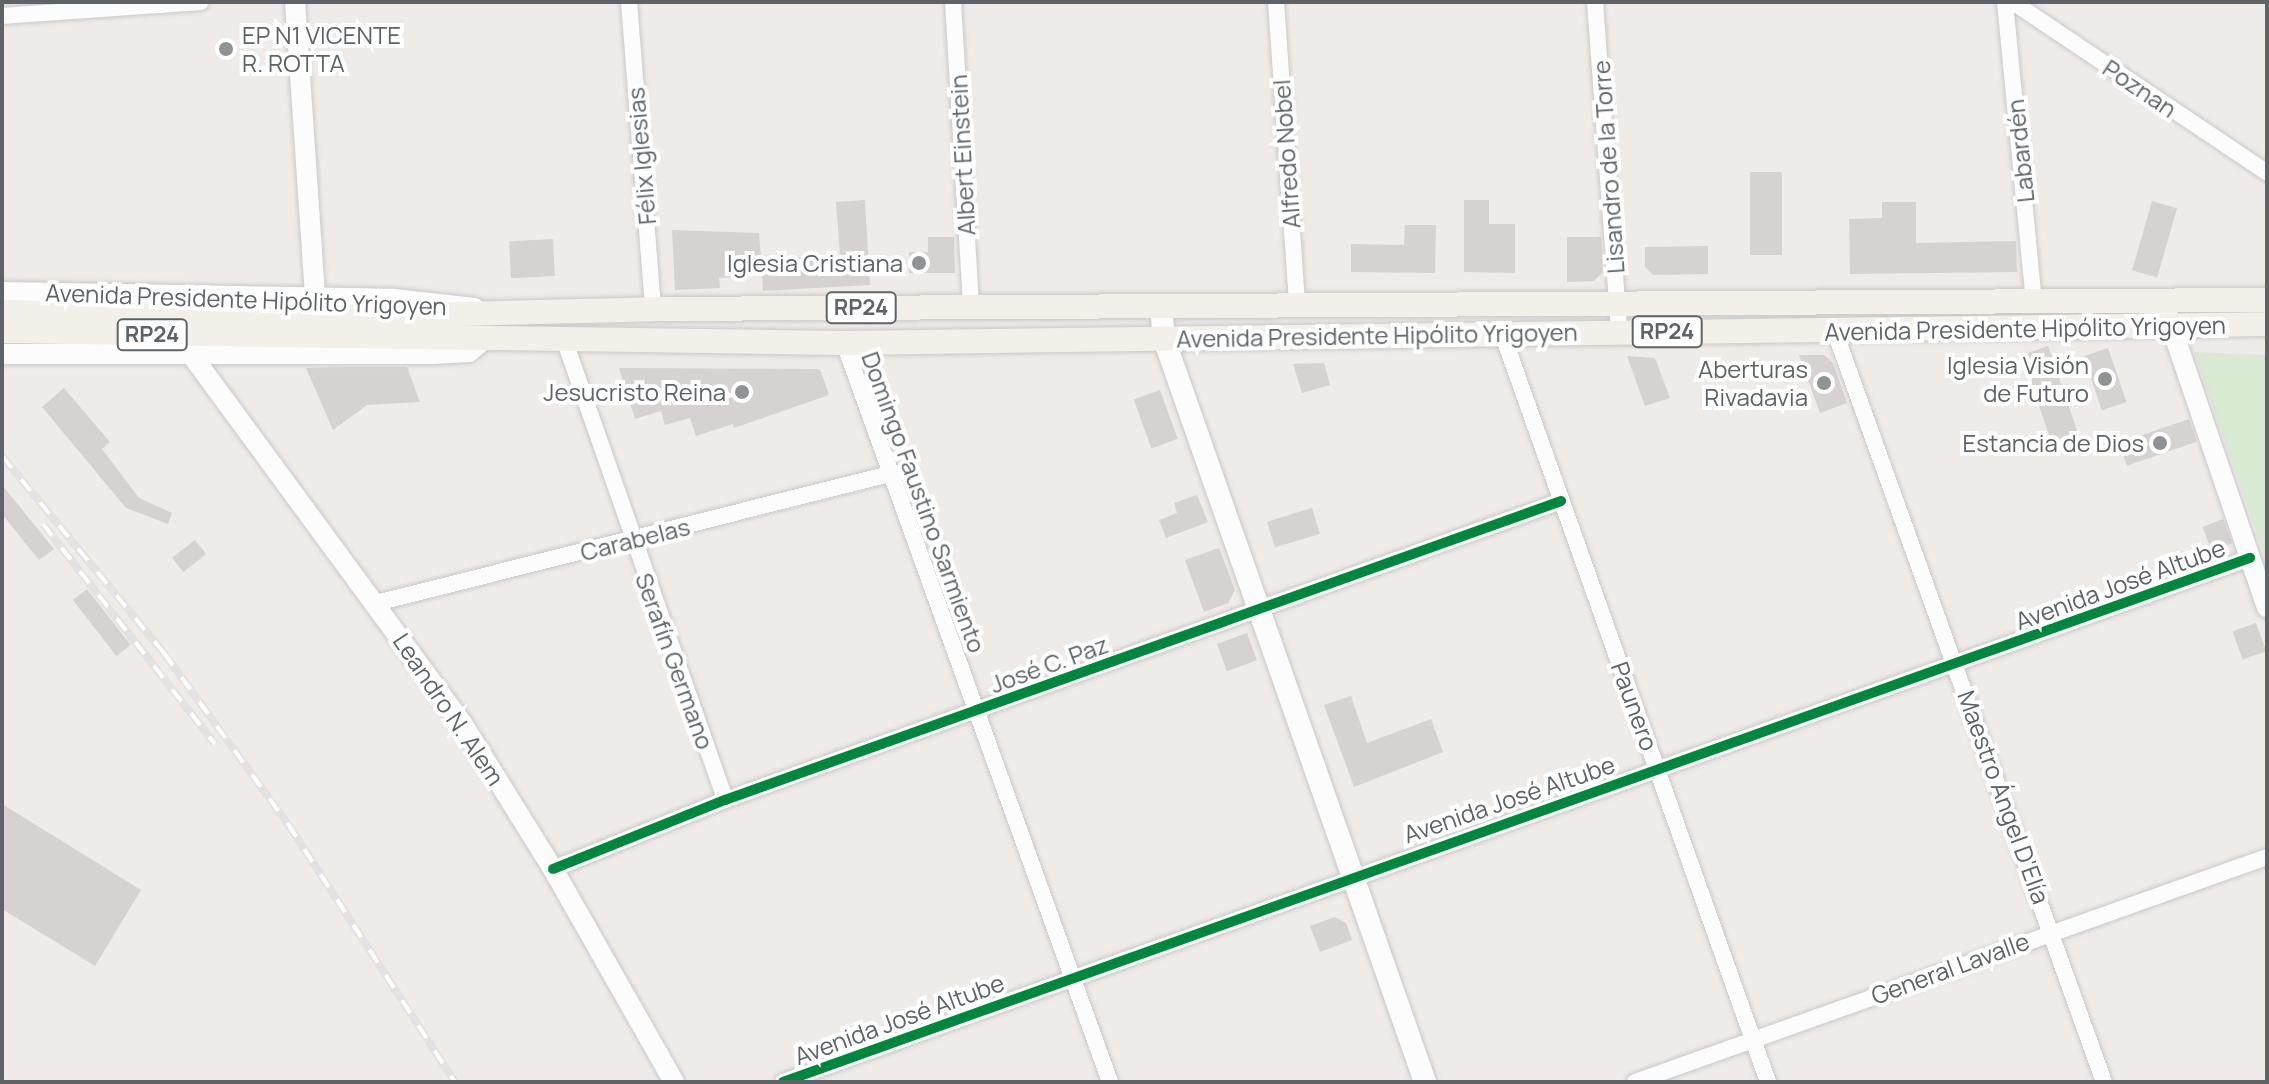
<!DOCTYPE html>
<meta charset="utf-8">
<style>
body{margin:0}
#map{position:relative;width:2269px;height:1084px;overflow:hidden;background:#eeebe8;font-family:Manrope,sans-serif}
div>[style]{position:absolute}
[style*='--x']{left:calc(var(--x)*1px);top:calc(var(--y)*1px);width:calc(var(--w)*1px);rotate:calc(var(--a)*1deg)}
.green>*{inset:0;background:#d9ead2}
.building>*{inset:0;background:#d5d2d1;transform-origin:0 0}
.roads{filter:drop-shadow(0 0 2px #c9c9c9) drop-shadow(0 0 2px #c9c9c9)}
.minor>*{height:16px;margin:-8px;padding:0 8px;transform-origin:8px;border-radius:8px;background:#fcfcfc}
.tertiary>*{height:20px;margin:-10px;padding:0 10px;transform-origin:10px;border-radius:10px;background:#fcfcfc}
.secondary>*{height:22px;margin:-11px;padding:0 11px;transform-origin:11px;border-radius:11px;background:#fcfcfc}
.primary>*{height:24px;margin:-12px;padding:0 12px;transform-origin:12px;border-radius:12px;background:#f3efe9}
.rail>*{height:8px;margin-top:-4px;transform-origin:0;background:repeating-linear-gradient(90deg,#fff 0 15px,#e3e2e3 0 30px);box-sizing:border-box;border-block:2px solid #e3e2e3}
.cycleway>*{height:10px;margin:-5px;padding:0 5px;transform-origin:5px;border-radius:5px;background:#00873e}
.dots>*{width:22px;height:22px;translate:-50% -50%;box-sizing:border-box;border:4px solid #fff;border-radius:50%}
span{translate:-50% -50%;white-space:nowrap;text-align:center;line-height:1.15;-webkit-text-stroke:8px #fff;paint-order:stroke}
.shield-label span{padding:2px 6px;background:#fff;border:2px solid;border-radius:6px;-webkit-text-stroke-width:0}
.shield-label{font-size:22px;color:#5d6367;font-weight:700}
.poi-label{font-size:24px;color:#5d6367}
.left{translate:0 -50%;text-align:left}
.right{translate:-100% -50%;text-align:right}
.street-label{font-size:24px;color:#5d6367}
.frame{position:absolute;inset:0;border:4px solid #5d6367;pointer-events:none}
</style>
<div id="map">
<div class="green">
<div style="clip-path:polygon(2194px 352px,2267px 355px,2267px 563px,2230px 456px)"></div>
</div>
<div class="building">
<div style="left:1750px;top:172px;width:32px;height:83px"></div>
<div style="clip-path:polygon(865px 200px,870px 285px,763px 291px,762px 275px,719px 278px,720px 288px,675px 290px,672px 230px,759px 233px,761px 259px,840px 255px,836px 202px)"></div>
<div style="clip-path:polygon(1464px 200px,1489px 200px,1489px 224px,1515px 224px,1515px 273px,1464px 272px)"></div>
<div style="left:2152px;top:201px;width:26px;height:72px;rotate:16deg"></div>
<div style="clip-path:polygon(1882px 202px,1916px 202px,1916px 243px,2016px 241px,2017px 272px,1850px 274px,1849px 219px,1882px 218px)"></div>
<div style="clip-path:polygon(1405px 225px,1436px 225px,1435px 273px,1351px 272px,1351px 244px,1404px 245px)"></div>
<div style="clip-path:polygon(928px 237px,954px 237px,955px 273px,909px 273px,909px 252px,928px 252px)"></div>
<div style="clip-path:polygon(1567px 237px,1601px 237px,1603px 272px,1594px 281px,1567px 282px)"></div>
<div style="left:553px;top:239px;width:37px;height:44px;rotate:87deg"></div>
<div style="clip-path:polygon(1708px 246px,1708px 274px,1653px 275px,1645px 267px,1645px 247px)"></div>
<div style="left:2048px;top:346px;width:91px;height:28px;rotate:71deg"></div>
<div style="left:2108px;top:348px;width:57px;height:26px;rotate:71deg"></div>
<div style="clip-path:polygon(1799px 355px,1824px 355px,1833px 363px,1847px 403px,1820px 413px)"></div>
<div style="clip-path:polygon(1627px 356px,1655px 358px,1670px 398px,1645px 406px)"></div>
<div style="clip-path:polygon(1324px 363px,1330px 385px,1302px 393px,1293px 364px)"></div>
<div style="clip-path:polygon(350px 367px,407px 367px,420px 402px,367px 405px,333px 430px,306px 368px)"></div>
<div style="clip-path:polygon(619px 368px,820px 369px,829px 395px,734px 428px,733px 424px,696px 436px,690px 418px,665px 425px,661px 411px,635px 419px)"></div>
<div style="clip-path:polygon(64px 388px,110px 442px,102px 449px,139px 498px,172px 513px,168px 524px,126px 508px,42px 407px)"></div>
<div style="left:1160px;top:390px;width:52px;height:28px;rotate:70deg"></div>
<div style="left:2189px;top:419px;width:24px;height:74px;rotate:71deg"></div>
<div style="clip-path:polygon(2px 485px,54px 549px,39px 560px,2px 514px)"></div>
<div style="clip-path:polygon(1197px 495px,1208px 522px,1166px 538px,1159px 520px,1177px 513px,1174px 503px)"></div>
<div style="left:1312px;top:508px;width:27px;height:47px;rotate:73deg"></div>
<div style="left:2223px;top:519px;width:26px;height:22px;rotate:69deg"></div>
<div style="left:195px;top:540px;width:18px;height:29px;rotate:52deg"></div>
<div style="clip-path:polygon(1219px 548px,1235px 590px,1228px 603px,1204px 612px,1185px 560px)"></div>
<div style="left:87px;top:589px;width:71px;height:18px;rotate:52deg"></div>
<div style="left:2256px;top:623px;width:30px;height:25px;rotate:70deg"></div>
<div style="left:1247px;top:633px;width:29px;height:32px;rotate:70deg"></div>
<div style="clip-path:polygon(1351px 696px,1367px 743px,1431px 719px,1443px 752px,1354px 787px,1324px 705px)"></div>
<div style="clip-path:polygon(2px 804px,141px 890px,95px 966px,2px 909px)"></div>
<div style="clip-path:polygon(1335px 917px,1346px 923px,1352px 940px,1320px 952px,1310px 926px)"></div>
</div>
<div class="roads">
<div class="minor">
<div style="--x:629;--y:2;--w:308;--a:85.5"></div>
<div style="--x:953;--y:2;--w:307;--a:86.6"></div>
<div style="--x:1276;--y:2;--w:304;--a:86"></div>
<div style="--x:1595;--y:2;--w:330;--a:85.8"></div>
<div style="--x:2005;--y:2;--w:300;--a:84.5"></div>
<div style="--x:2013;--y:2;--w:306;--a:33.9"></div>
<div style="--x:2;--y:16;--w:199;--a:-4"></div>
<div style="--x:1501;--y:330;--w:798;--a:70.45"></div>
<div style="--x:1835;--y:332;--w:797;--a:70.27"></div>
<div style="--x:564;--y:339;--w:488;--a:70.7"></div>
<div style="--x:844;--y:343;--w:785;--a:70.2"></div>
<div style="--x:376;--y:603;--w:534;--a:-14.09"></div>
<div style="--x:553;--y:869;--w:185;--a:-21.9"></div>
<div style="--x:725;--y:800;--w:888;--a:-19.68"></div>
<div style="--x:783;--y:1082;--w:1558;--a:-19.66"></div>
<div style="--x:1635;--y:1082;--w:671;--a:-19.6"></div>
</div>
<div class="tertiary">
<div style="--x:295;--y:2;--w:297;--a:86.1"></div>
<div style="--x:2;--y:292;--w:392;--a:1"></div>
<div style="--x:394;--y:299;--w:81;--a:6.4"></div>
<div style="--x:2166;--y:311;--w:313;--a:71.2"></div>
<div style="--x:2;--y:354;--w:431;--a:0"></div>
<div style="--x:433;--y:354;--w:36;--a:-3"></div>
<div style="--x:469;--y:352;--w:23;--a:-40"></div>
<div style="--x:193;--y:357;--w:454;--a:53.7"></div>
<div style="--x:462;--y:723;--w:172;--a:58.1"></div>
<div style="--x:553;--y:869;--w:245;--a:60.4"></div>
</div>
<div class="secondary">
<div style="--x:1161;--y:306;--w:33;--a:85"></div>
<div style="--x:1164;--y:339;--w:788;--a:70.64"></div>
</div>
<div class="primary">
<div style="--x:2;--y:312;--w:291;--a:1.2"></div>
<div style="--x:293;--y:318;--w:360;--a:-1.4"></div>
<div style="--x:653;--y:309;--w:1614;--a:-0.32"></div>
<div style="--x:2;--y:331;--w:842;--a:0.82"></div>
<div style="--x:844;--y:343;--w:1423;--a:-0.76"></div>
</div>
</div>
<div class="rail">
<div style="--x:2;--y:456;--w:255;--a:50.6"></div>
<div style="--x:164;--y:653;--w:211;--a:54.1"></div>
<div style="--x:288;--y:824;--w:307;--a:57.1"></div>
<div style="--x:43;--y:524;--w:279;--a:52"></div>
</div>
<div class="cycleway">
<div style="--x:553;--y:869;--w:185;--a:-21.9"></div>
<div style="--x:725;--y:800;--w:888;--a:-19.68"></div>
<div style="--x:783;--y:1082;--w:1558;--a:-19.66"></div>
</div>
<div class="dots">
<div style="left:226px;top:49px;background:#909394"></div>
<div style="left:919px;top:263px;background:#909394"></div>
<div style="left:2105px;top:379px;background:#909394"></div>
<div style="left:1824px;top:383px;background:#909394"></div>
<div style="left:742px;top:392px;background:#909394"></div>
<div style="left:2160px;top:443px;background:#909394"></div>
</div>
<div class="shield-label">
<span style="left:861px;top:308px">RP24</span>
<span style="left:1667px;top:332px">RP24</span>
<span style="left:152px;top:335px">RP24</span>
</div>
<div class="poi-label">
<span class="left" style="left:242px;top:49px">EP N1 VICENTE<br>R. ROTTA</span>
<span class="right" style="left:903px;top:263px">Iglesia Cristiana</span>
<span class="right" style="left:2089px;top:379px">Iglesia Visión<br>de Futuro</span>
<span class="right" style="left:1808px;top:383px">Aberturas<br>Rivadavia</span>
<span class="right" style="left:726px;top:392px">Jesucristo Reina</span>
<span class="right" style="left:2144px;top:443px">Estancia de Dios</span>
</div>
<div class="street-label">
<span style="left:2140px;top:88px;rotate:34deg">Poznan</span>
<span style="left:2020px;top:151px;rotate:-96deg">Labardén</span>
<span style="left:1286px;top:154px;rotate:-94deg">Alfredo Nobel</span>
<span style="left:962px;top:155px;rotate:-93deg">Albert Einstein</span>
<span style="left:641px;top:156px;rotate:-95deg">Félix Iglesias</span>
<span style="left:1608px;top:167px;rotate:-94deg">Lisandro de la Torre</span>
<span style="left:246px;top:299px;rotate:2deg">Avenida Presidente Hipólito Yrigoyen</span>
<span style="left:2025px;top:328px;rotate:-1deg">Avenida Presidente Hipólito Yrigoyen</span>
<span style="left:1377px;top:335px;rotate:-1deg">Avenida Presidente Hipólito Yrigoyen</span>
<span style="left:924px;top:502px;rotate:70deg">Domingo Faustino Sarmiento</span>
<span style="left:635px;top:539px;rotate:-14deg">Carabelas</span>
<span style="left:2120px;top:584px;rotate:-20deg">Avenida José Altube</span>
<span style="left:675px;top:661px;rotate:70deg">Serafín Germano</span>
<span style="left:1049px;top:664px;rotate:-20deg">José C. Paz</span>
<span style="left:1635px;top:706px;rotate:70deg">Paunero</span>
<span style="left:449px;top:709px;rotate:56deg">Leandro N. Alem</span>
<span style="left:2004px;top:797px;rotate:70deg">Maestro Ángel D'Elía</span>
<span style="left:1509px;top:799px;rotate:-19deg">Avenida José Altube</span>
<span style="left:1950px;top:968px;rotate:-20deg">General Lavalle</span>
<span style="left:899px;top:1019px;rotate:-20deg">Avenida José Altube</span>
</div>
<div class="frame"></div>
</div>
